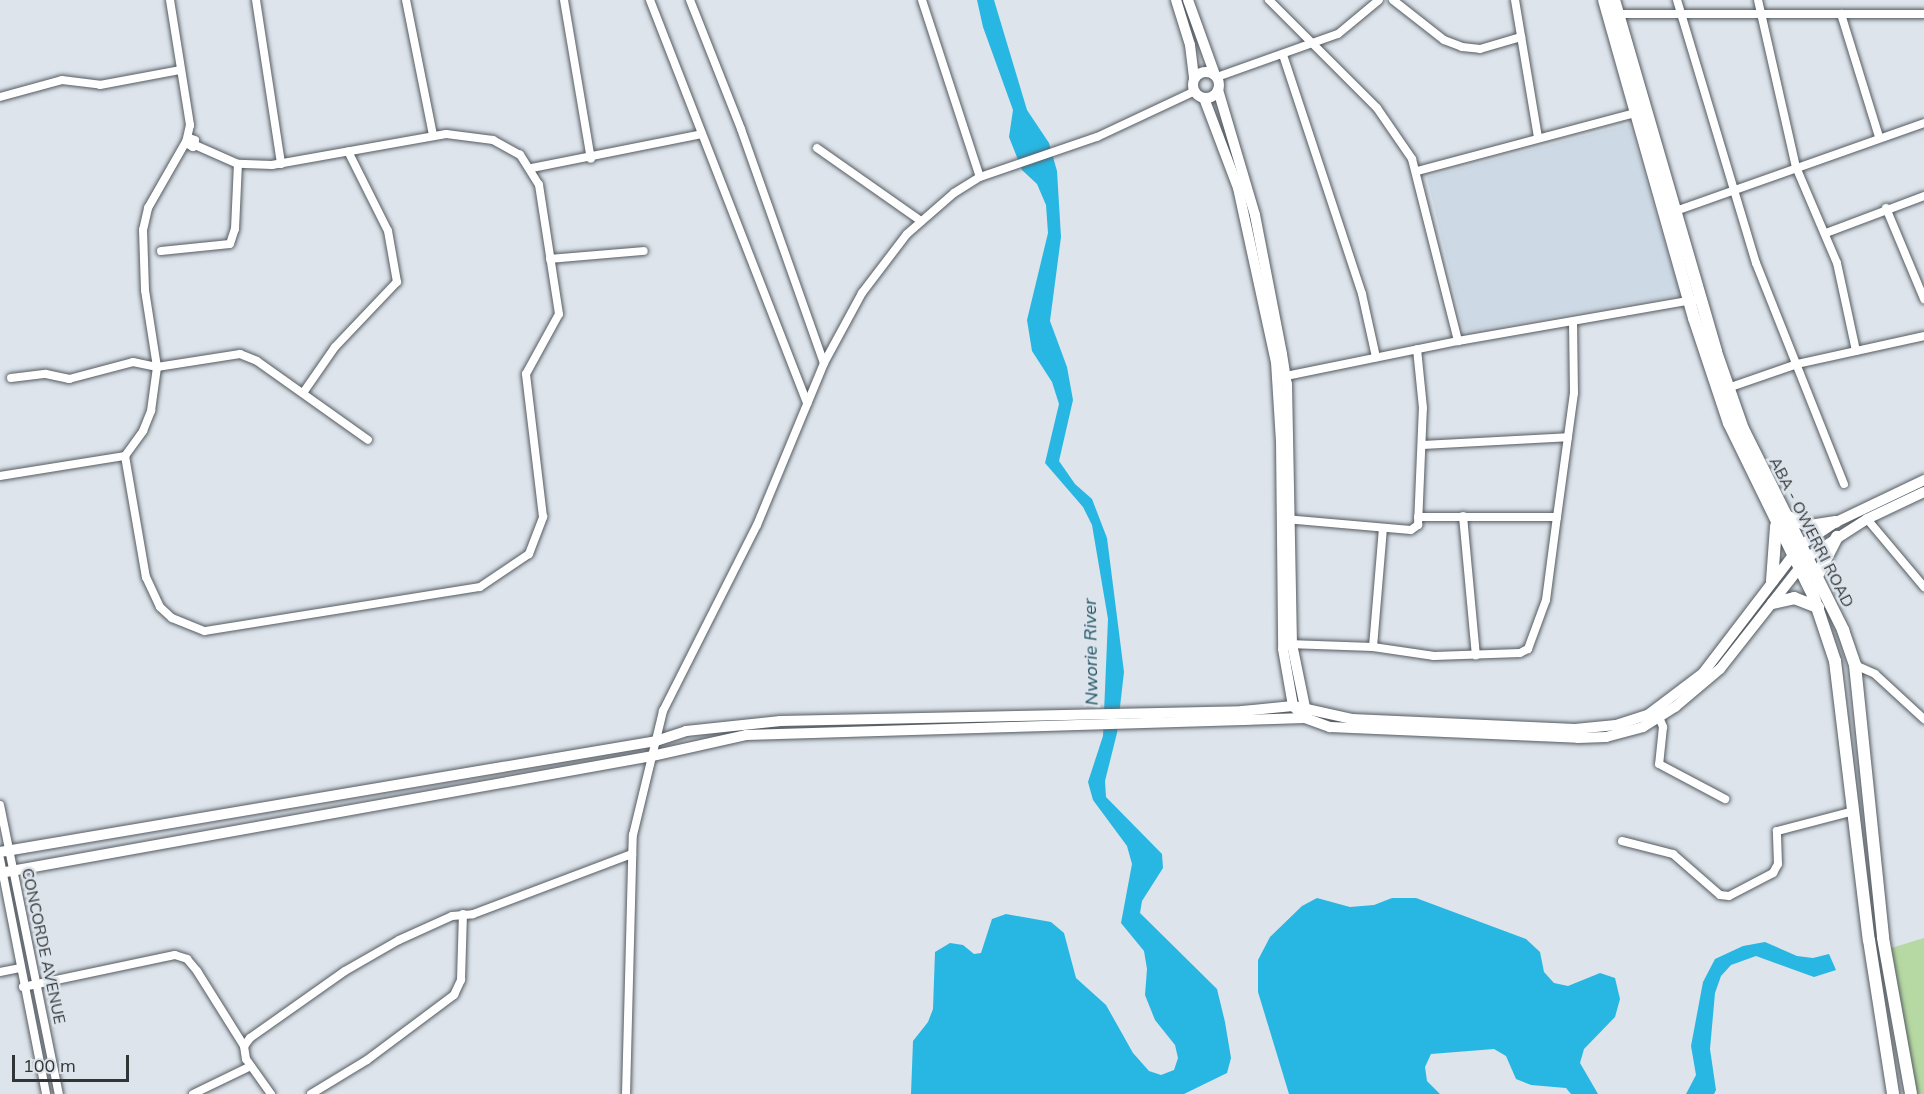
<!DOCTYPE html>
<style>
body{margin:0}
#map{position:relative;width:1924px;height:1094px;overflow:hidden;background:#dde4eb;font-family:Mulish,sans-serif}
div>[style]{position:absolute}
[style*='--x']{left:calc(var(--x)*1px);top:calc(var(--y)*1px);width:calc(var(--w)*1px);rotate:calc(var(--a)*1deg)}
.built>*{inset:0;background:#cddae6}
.green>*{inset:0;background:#b6d9a3}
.water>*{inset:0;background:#28b6e3}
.roads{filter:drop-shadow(0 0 2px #555b61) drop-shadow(0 0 2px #555b61)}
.minor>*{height:8px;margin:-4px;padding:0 4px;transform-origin:4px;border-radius:4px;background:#fff}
.major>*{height:10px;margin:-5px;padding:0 5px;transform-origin:5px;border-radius:5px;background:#fff}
.major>.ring{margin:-5px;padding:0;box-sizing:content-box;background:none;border:10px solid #fff;border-radius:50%}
.highway>*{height:12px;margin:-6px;padding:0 6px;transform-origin:6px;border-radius:6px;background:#fff}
span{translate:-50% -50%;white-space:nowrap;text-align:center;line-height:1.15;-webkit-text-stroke:5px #dde4eb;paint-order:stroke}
.street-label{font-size:16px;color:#323537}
.water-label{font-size:18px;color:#1a4f62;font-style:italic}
.scale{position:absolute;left:12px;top:1055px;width:117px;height:27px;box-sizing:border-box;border:3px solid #323537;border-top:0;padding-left:8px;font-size:18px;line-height:21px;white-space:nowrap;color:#323537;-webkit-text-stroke:4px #dde4eb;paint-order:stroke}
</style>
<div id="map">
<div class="built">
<div style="clip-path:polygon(1629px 124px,1680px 295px,1464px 332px,1427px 177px)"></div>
</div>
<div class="green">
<div style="clip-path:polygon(1924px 938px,1924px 1094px,1913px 1094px,1888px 949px)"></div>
</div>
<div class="water">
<div style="clip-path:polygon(977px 0,994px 0,1027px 110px,1049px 143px,1057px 171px,1061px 237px,1050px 321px,1067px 367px,1073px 400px,1059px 461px,1075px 484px,1092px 499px,1107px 538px,1124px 672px,1117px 733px,1105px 781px,1106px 797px,1162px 854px,1163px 868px,1142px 901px,1140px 913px,1217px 989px,1225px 1022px,1231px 1058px,1227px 1073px,1184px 1094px,911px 1094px,913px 1041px,928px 1022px,933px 1009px,935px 952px,950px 943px,963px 945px,974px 954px,981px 953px,992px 919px,1006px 914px,1051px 922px,1064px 933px,1076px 978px,1106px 1005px,1133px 1053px,1149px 1071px,1161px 1075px,1174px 1070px,1178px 1058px,1175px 1045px,1155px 1020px,1145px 995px,1147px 969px,1144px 951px,1121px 923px,1132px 864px,1127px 846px,1093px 800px,1088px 782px,1103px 736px,1108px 619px,1092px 525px,1083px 507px,1045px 463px,1059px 404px,1052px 382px,1032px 351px,1027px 320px,1048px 233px,1046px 205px,1037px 184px,1022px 170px,1009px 137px,1013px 110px,983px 27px)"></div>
<div style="clip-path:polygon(1317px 898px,1350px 907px,1374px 905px,1392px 898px,1416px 898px,1526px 939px,1540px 952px,1544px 972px,1554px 983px,1568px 986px,1600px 973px,1615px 978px,1620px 999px,1615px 1017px,1584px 1049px,1580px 1063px,1598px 1094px,1571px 1094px,1566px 1088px,1531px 1085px,1516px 1079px,1506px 1056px,1494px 1049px,1431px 1054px,1425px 1067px,1427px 1081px,1440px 1094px,1289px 1094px,1258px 992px,1258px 960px,1270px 937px,1302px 906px)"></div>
<div style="clip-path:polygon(1765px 942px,1797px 956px,1813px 958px,1829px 954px,1836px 970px,1814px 977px,1756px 956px,1731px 965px,1721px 976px,1715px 993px,1710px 1049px,1716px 1090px,1714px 1094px,1686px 1094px,1696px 1075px,1691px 1046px,1703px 982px,1715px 959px,1743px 946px)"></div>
</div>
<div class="roads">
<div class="minor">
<div style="--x:170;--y:0;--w:127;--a:80.9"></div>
<div style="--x:190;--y:125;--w:18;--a:103"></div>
<div style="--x:186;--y:143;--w:8;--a:30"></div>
<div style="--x:193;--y:147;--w:7;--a:-74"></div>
<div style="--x:195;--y:140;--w:6;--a:-162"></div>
<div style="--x:256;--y:0;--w:166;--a:81.3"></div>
<div style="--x:406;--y:0;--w:138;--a:78.7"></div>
<div style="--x:564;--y:0;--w:161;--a:80.4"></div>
<div style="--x:650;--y:0;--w:433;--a:68.7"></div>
<div style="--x:690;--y:0;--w:139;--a:68.4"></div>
<div style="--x:741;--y:129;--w:248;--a:70.5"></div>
<div style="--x:922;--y:0;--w:186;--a:71.9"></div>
<div style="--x:1269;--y:0;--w:153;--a:45"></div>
<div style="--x:1377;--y:108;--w:62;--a:55.5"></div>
<div style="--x:1412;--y:159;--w:188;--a:75.8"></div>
<div style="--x:1393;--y:0;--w:65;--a:38.1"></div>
<div style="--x:1444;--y:40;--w:19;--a:21"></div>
<div style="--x:1462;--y:47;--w:18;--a:6"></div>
<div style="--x:1480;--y:49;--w:43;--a:-16.3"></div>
<div style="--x:1515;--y:0;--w:140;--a:80.5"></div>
<div style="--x:1677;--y:0;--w:275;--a:73.3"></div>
<div style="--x:1756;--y:263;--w:238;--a:68.3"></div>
<div style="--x:1758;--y:0;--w:171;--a:77.2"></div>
<div style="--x:1796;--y:167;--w:104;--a:66.9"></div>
<div style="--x:1837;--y:263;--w:90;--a:77.8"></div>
<div style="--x:1618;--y:14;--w:306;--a:0"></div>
<div style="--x:1841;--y:14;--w:129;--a:72.8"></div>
<div style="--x:1283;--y:55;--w:252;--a:71.7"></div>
<div style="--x:1362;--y:294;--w:65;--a:77.5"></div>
<div style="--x:1217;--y:77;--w:128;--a:-19.6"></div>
<div style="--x:1338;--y:34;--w:53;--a:-39.7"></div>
<div style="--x:0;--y:97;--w:64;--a:-15.3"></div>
<div style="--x:62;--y:80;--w:38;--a:7"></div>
<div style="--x:100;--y:85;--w:81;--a:-10.6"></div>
<div style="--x:817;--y:148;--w:127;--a:35.1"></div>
<div style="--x:532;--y:168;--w:173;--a:-11.3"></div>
<div style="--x:1417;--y:171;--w:226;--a:-14.9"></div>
<div style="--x:1886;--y:208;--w:99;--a:67.3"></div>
<div style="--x:1670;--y:213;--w:269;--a:-19.5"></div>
<div style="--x:1826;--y:233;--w:105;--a:-20.7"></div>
<div style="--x:161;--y:251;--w:69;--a:-5.8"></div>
<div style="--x:230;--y:244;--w:16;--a:-72"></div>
<div style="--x:235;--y:229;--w:65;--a:-87.4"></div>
<div style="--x:550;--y:259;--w:94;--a:-4.9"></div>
<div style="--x:1281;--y:377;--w:181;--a:-11.5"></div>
<div style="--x:1458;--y:341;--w:239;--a:-9.9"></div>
<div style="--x:11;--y:378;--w:35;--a:-7"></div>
<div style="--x:46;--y:374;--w:24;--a:12"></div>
<div style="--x:69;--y:379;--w:66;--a:-14.9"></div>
<div style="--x:133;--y:362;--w:25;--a:12"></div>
<div style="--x:157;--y:367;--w:84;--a:-8.9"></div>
<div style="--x:240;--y:354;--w:18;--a:22"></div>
<div style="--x:257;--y:361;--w:136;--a:35.4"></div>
<div style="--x:1725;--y:389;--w:76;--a:-19.1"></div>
<div style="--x:1797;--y:364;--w:130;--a:-12.4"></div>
<div style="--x:303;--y:393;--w:56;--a:-55.2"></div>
<div style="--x:335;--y:347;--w:90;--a:-46.4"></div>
<div style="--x:397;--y:282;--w:52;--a:-100"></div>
<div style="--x:388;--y:231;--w:89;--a:-116.6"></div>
<div style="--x:1422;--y:445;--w:146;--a:-3.1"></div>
<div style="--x:125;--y:456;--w:123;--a:80.2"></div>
<div style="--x:146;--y:577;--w:33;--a:65"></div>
<div style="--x:160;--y:607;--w:16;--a:43"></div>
<div style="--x:172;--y:618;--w:35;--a:22"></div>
<div style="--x:205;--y:631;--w:278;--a:-9.1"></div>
<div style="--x:480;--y:587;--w:59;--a:-34"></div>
<div style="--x:529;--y:554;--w:40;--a:-69"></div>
<div style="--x:543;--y:517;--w:144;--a:-96.8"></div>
<div style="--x:526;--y:374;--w:68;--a:-61.2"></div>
<div style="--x:559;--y:314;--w:131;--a:-98.8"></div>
<div style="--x:539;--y:185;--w:36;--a:-122"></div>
<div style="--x:520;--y:155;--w:31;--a:-151"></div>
<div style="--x:493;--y:140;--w:47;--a:-172.7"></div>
<div style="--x:446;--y:134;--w:177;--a:169.9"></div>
<div style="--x:272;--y:165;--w:34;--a:-178"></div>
<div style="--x:238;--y:164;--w:47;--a:-156.2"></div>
<div style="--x:0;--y:476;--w:127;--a:-9.1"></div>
<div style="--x:125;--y:456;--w:31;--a:-54"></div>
<div style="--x:143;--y:431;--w:22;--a:-68"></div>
<div style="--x:151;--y:411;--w:44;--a:-82.2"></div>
<div style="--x:157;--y:367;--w:78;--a:-98.9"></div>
<div style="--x:145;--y:290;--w:60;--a:-91.9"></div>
<div style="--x:143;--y:230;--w:23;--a:-77"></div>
<div style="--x:148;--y:208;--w:78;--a:-60.2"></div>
<div style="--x:1463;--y:516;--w:140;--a:84.7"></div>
<div style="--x:1418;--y:517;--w:139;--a:0"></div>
<div style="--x:1285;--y:519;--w:126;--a:5"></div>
<div style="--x:1411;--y:530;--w:9;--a:-36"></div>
<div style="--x:1418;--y:525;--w:117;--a:-87.6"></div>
<div style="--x:1423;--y:408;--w:59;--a:-95.8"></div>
<div style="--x:1867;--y:519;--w:89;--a:50"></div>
<div style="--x:1288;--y:644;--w:85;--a:2"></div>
<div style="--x:1373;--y:647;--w:62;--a:8.4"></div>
<div style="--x:1434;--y:656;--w:86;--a:-2"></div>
<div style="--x:1520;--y:653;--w:9;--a:-27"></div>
<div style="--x:1528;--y:649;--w:52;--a:-69.8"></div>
<div style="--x:1546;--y:600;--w:84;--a:-82.5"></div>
<div style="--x:1557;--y:517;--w:125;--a:-82.2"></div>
<div style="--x:1574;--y:393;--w:70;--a:-90.8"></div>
<div style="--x:1373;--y:647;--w:119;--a:-85.2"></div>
<div style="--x:1855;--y:665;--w:22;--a:24"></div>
<div style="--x:1875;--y:674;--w:67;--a:42.6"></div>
<div style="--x:1659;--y:717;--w:11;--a:68"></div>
<div style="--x:1663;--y:727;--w:37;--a:96"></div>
<div style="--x:1659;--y:764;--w:75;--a:27.9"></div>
<div style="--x:0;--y:805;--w:295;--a:78.5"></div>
<div style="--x:1622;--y:841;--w:53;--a:14.3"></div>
<div style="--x:1673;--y:854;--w:62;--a:41.1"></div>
<div style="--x:1720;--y:895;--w:9;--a:6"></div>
<div style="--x:1729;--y:896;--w:50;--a:-27.6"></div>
<div style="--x:1773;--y:873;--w:10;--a:-61"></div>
<div style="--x:1778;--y:864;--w:33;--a:-92"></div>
<div style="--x:1777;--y:831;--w:80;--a:-14.6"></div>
<div style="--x:0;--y:859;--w:239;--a:78.9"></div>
<div style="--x:0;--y:972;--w:20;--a:-11"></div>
<div style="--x:23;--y:987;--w:155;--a:-11.9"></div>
<div style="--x:175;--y:955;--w:13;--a:18"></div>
<div style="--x:187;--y:959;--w:16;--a:50"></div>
<div style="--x:197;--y:971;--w:89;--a:57.9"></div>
<div style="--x:193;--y:1094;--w:64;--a:-25.8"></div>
<div style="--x:271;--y:1094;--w:43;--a:-125.5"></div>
<div style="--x:246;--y:1059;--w:13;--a:-99"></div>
<div style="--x:244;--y:1046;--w:10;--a:-53"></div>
<div style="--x:250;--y:1038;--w:116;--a:-35.2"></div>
<div style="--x:345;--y:971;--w:62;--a:-29.9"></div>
<div style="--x:399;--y:940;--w:58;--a:-24.4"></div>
<div style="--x:452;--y:916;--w:21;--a:-5"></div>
<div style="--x:473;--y:914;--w:170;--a:-20.7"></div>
<div style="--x:311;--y:1094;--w:66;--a:-31.3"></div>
<div style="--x:367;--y:1060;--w:109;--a:-36.8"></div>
<div style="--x:454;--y:995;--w:17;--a:-65"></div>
<div style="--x:461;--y:980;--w:66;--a:-88.3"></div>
<div style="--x:626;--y:1094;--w:259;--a:-88.5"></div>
<div style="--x:633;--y:835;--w:128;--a:-76.4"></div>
<div style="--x:663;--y:711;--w:208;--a:-63.2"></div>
<div style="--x:757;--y:525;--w:175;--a:-67.5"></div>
<div style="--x:824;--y:363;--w:80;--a:-61.5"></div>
<div style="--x:862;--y:293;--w:74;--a:-52.7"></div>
<div style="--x:907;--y:234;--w:62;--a:-41.1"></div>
<div style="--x:954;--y:193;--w:31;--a:-32"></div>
<div style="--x:980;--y:177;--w:124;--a:-18.9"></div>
<div style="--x:1097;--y:137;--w:108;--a:-25.1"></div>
</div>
<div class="major">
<div style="--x:1176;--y:0;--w:47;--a:72.7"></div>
<div style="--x:1190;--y:45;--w:34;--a:83"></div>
<div style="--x:1188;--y:0;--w:80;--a:70.2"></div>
<div class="ring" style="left:1193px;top:72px;width:16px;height:16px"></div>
<div style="--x:1218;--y:90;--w:130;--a:73.5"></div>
<div style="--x:1255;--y:215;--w:142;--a:79"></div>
<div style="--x:1282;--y:354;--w:30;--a:81"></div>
<div style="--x:1287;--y:384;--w:260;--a:88.9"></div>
<div style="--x:1292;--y:644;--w:69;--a:78.4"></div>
<div style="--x:1204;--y:98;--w:96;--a:69.3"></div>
<div style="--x:1238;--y:188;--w:178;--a:77.7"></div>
<div style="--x:1276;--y:362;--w:79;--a:86.4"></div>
<div style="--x:1281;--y:441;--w:208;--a:89.4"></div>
<div style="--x:1283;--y:649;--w:58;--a:80"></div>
<div style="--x:1293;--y:706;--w:17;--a:45"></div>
<div style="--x:1305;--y:718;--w:27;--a:20"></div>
<div style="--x:1330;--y:727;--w:248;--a:2.5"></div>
<div style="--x:1578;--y:738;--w:28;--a:-2"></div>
<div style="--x:1606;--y:737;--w:38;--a:-15"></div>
<div style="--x:1643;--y:727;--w:38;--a:-32"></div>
<div style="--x:1675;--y:707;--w:59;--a:-40.2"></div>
<div style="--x:1720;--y:669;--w:142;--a:-51.8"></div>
<div style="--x:1808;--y:557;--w:70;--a:-32.8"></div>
<div style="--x:1867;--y:519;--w:63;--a:-25.3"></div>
<div style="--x:0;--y:852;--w:665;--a:-9.6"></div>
<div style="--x:656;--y:741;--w:32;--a:-18"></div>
<div style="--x:686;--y:731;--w:95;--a:-6.1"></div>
<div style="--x:780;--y:721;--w:462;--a:-1.2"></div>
<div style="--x:1242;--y:711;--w:51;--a:-5.6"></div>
<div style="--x:1293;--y:706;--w:60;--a:12.4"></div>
<div style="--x:1352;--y:719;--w:223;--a:2.6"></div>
<div style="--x:1575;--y:729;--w:41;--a:-5.6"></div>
<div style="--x:1616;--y:725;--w:35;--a:-18"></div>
<div style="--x:1649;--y:714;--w:68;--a:-37.2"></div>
<div style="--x:1703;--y:673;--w:161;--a:-52.6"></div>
<div style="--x:1801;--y:545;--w:42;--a:-33.3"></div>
<div style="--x:1836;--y:522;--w:98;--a:-25.5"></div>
<div style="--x:0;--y:873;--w:662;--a:-10.17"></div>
<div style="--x:652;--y:756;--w:96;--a:-12.6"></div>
<div style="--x:746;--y:735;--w:559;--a:-1.74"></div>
</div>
<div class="highway">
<div style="--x:1604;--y:0;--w:330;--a:74.2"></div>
<div style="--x:1694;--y:318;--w:111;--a:71.6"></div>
<div style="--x:1729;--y:423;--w:191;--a:64"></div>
<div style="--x:1813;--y:595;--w:70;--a:71.6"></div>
<div style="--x:1835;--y:661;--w:281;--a:83.1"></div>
<div style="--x:1869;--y:940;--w:156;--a:81.1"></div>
<div style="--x:1614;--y:0;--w:366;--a:73.8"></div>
<div style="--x:1716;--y:352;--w:82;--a:70.7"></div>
<div style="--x:1743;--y:429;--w:225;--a:63.5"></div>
<div style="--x:1843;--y:630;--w:37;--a:71"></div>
<div style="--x:1855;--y:665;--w:274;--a:84.1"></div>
<div style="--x:1883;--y:938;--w:158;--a:79.8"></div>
<div style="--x:1786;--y:516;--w:26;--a:23"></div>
<div style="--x:1810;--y:526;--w:26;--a:-9"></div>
<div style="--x:1817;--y:576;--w:44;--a:-62.9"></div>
<div style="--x:1772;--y:581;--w:55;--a:-85.8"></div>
<div style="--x:1773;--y:603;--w:22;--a:-13"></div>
<div style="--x:1794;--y:598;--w:26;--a:21"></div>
</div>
</div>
<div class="street-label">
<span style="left:1812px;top:532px;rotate:63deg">ABA - OWERRI ROAD</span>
<span style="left:44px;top:946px;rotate:78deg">CONCORDE AVENUE</span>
</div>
<div class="water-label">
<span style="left:1091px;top:652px;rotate:-91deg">Nworie River</span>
</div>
<div class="scale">100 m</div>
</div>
